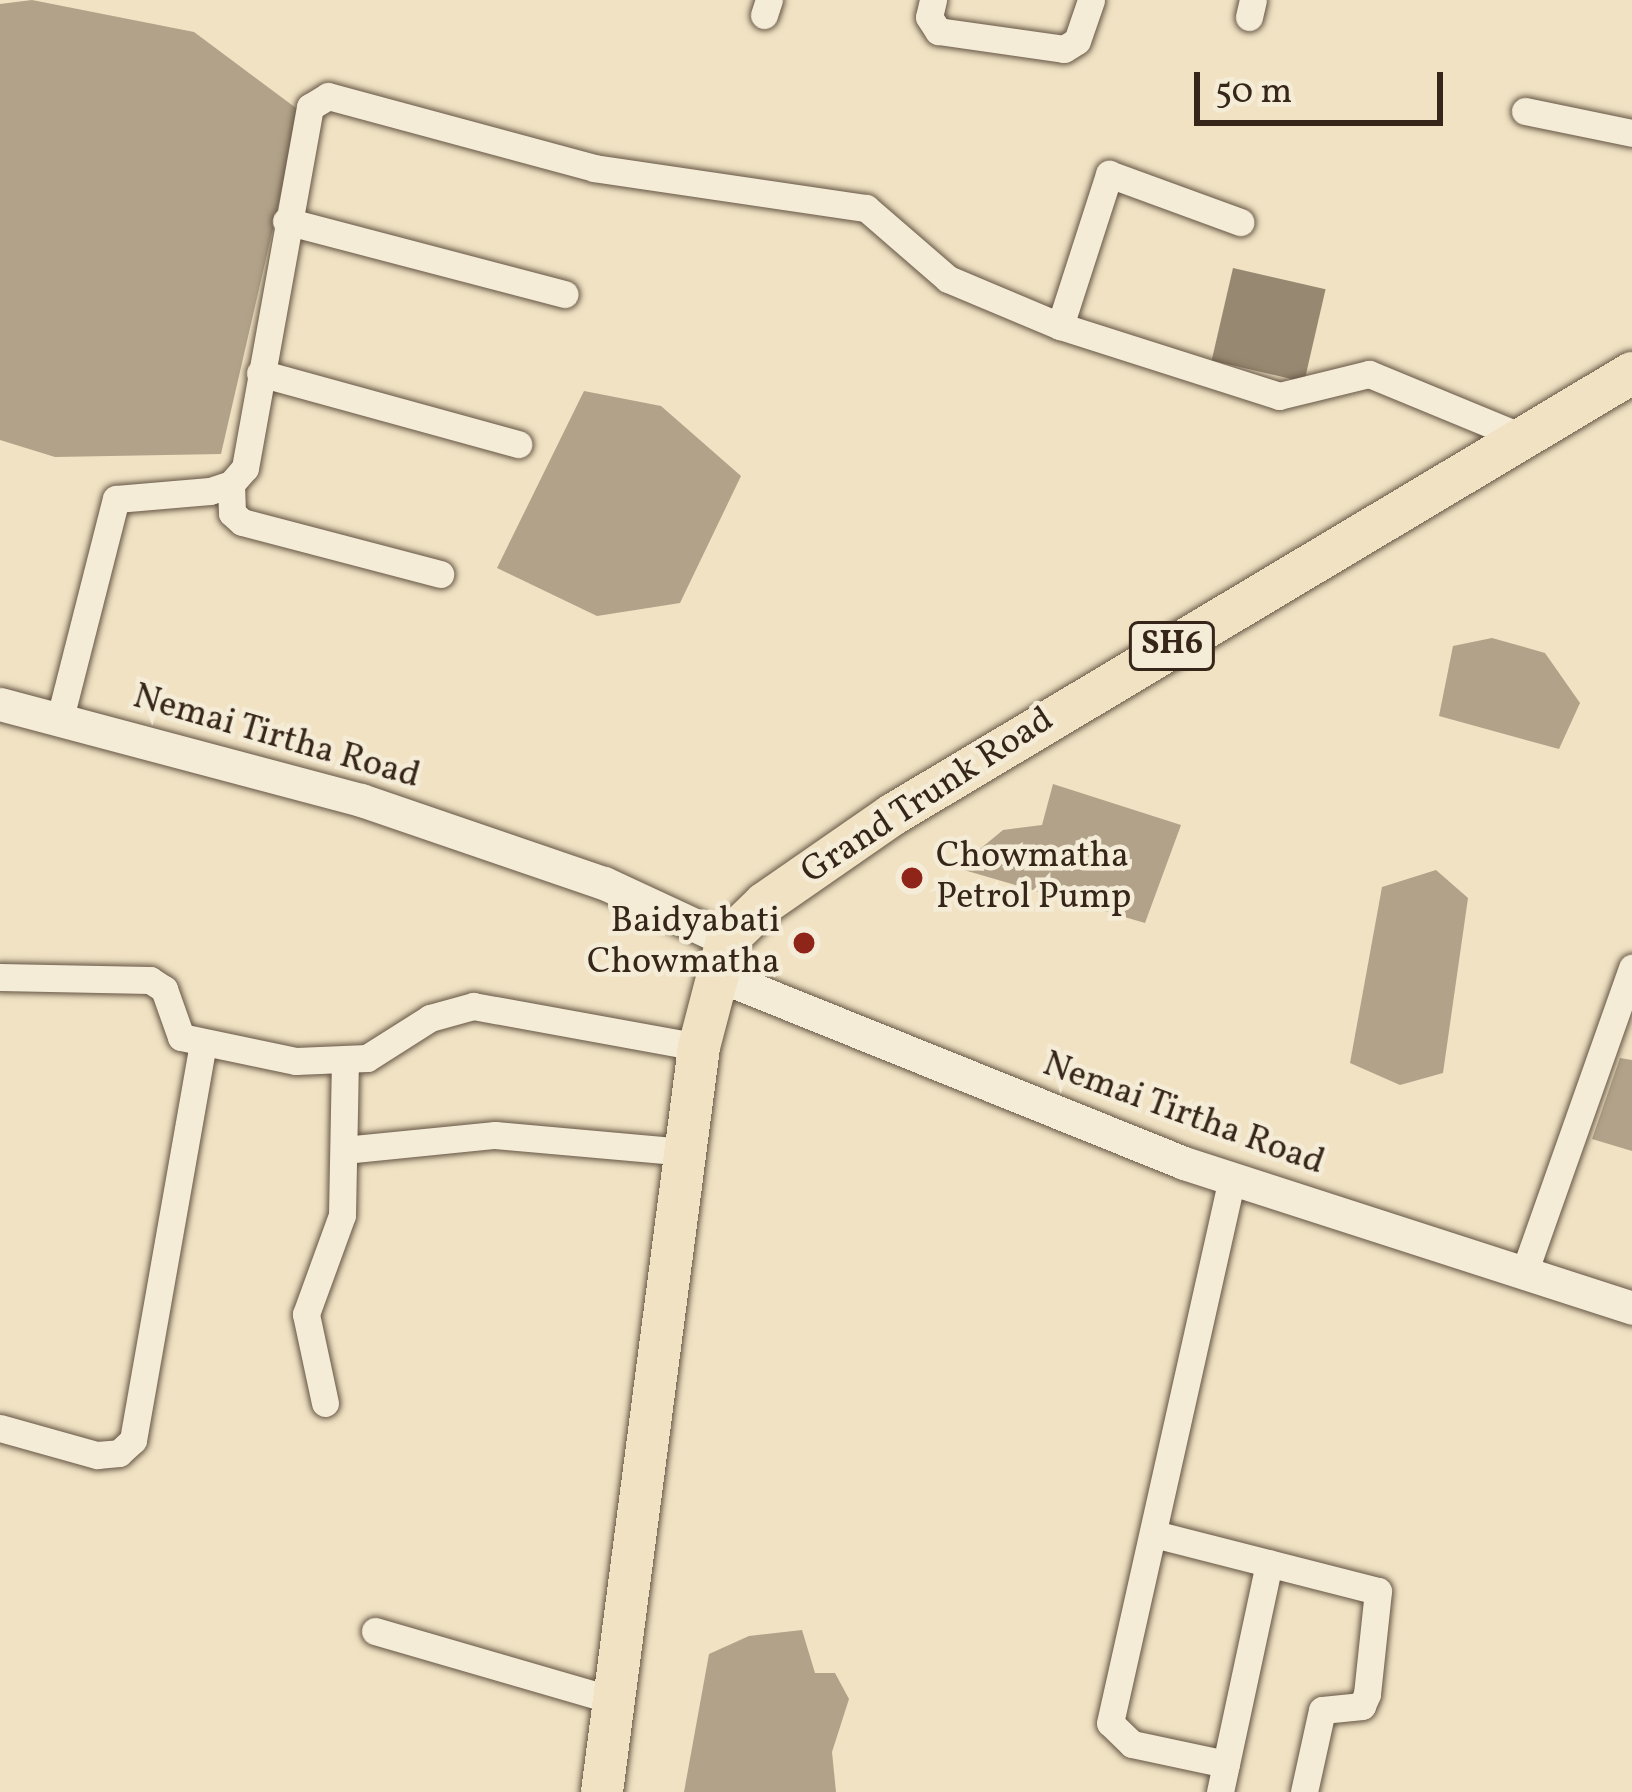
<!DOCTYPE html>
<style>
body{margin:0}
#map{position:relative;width:1632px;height:1792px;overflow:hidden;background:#f0e2c3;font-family:Vollkorn,serif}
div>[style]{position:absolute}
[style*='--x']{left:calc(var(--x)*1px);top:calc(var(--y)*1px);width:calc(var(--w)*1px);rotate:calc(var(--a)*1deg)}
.water>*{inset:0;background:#b1a289}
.building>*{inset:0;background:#978871;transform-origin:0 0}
.roads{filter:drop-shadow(0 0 3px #645544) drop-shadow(0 0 3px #645544)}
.minor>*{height:27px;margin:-13.5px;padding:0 13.5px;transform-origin:13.5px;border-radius:13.5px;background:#f5ecd8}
.tertiary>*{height:33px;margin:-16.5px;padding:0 16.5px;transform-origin:16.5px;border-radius:16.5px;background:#f5ecd8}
.primary>*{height:42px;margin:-21px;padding:0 21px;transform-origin:21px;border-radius:21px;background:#f0e2c3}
.dots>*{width:33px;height:33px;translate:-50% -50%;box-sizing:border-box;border:6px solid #f5ecd8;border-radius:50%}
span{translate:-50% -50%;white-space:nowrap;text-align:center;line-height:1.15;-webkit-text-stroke:9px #f5ecd8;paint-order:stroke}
.shield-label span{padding:3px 9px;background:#f5ecd8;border:3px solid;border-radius:9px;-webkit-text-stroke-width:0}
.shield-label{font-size:33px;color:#362619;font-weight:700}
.street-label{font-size:36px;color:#362619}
.poi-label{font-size:36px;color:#362619}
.left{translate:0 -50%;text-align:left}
.right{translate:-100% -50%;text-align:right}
.scale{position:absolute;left:1194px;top:72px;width:249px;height:54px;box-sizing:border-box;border:6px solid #362619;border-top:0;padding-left:15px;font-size:36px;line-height:42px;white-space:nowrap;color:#362619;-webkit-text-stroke:9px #f5ecd8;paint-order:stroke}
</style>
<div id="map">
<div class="water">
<div style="clip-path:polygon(32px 0,194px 32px,300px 111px,221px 454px,55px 457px,0 440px,0 4px)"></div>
<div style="clip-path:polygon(584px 391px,661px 406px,741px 476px,680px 603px,597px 616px,497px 568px)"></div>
<div style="clip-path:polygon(1492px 638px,1545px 653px,1580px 703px,1559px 749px,1439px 716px,1453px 646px)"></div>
<div style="clip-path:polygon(1053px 784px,1181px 825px,1145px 923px,957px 868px,1003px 830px,1042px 825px)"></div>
<div style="clip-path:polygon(1436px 870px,1468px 898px,1443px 1073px,1400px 1085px,1350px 1063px,1382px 887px)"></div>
<div style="clip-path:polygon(1620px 1058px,1632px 1060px,1632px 1151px,1592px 1139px)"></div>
<div style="clip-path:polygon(802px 1630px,815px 1673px,835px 1673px,849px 1699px,832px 1752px,836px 1792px,684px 1792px,709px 1654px,749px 1636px)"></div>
</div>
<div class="building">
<div style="left:1233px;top:268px;width:95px;height:95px;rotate:13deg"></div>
</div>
<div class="roads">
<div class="minor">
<div style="--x:933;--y:0;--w:17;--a:103"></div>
<div style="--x:929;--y:17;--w:17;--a:57"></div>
<div style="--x:938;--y:31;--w:127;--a:8.1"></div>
<div style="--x:1064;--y:49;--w:15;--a:-32"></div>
<div style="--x:1077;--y:41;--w:43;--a:-71.1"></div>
<div style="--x:764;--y:15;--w:16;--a:-72"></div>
<div style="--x:1249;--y:17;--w:17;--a:-77"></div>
<div style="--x:1525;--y:111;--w:109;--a:11.6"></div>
<div style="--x:286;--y:221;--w:288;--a:14.7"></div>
<div style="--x:1060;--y:326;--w:160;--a:-72.1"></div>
<div style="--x:1109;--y:174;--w:140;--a:20.1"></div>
<div style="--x:260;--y:373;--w:268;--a:15.4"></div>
<div style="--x:231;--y:484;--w:29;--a:88"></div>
<div style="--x:232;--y:513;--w:13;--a:42"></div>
<div style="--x:242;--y:522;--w:205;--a:14.7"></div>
<div style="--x:60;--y:718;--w:226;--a:-75.7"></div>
<div style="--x:116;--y:499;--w:94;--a:-4.9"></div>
<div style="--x:210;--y:491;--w:22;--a:-18"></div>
<div style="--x:231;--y:484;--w:21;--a:-49"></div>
<div style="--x:245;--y:468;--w:367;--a:-79.8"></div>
<div style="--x:310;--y:107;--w:21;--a:-31"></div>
<div style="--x:328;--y:96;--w:276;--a:15.1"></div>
<div style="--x:594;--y:168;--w:275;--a:8.4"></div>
<div style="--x:866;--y:208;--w:108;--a:40.9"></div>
<div style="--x:948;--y:279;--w:121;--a:22.8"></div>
<div style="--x:1060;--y:326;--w:230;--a:17.7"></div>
<div style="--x:1279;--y:396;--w:93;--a:-13.7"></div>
<div style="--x:1369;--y:374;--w:165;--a:22.4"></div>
<div style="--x:0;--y:977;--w:150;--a:1.1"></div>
<div style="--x:150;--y:980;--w:17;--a:33"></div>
<div style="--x:164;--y:989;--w:51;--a:70.5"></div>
<div style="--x:181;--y:1037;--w:117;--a:11.8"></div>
<div style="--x:296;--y:1061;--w:71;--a:-2.4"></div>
<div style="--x:367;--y:1058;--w:75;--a:-32.4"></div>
<div style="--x:430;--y:1018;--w:45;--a:-15.6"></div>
<div style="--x:473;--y:1006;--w:230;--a:10.3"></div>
<div style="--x:344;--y:1150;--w:152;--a:-5.7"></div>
<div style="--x:495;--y:1135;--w:190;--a:5.1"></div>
<div style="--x:1524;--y:1273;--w:324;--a:-70.5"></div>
<div style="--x:325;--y:1403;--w:91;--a:-102.1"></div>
<div style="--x:306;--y:1314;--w:105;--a:-70"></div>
<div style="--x:342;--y:1215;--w:152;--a:-88.9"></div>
<div style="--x:0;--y:1428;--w:101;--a:15.6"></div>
<div style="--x:97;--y:1455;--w:22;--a:-5"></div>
<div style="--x:119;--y:1453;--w:19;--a:-43"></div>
<div style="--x:133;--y:1440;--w:402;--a:-80"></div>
<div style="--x:1154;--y:1534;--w:231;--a:14.3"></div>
<div style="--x:1378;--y:1591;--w:104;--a:96.1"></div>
<div style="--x:1367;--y:1694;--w:13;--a:113"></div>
<div style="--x:1362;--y:1706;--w:40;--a:174.3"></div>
<div style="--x:1322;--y:1710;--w:84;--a:102.4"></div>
<div style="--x:375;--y:1631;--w:248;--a:16.2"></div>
<div style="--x:1226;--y:1764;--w:96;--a:-168"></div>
<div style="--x:1132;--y:1744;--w:30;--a:-136"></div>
<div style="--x:1110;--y:1723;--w:558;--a:-77.38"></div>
<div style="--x:1220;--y:1792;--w:234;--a:-77.9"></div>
</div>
<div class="tertiary">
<div style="--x:0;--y:704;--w:374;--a:14.9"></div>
<div style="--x:361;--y:800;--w:257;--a:18.9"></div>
<div style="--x:604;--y:883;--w:136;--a:24.9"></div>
<div style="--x:715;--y:974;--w:506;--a:21.95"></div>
<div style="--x:1184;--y:1163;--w:471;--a:17.9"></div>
</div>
<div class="primary">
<div style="--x:602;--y:1792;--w:751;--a:-82.58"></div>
<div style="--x:699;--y:1047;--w:111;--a:-75.3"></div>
<div style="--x:727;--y:940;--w:53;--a:-44.2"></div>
<div style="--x:765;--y:903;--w:155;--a:-34.7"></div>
<div style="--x:892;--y:815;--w:862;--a:-30.85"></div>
</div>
</div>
<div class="dots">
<div style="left:912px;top:878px;background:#8f2418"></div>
<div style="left:804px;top:943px;background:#8f2418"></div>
</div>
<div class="shield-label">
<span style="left:1172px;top:646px">SH6</span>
</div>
<div class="street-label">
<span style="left:276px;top:738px;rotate:16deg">Nemai Tirtha Road</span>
<span style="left:928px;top:797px;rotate:-33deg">Grand Trunk Road</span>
<span style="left:1183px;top:1115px;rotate:20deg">Nemai Tirtha Road</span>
</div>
<div class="poi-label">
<span class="left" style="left:936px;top:878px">Chowmatha<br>Petrol Pump</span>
<span class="right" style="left:780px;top:943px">Baidyabati<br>Chowmatha</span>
</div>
<div class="scale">50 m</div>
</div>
